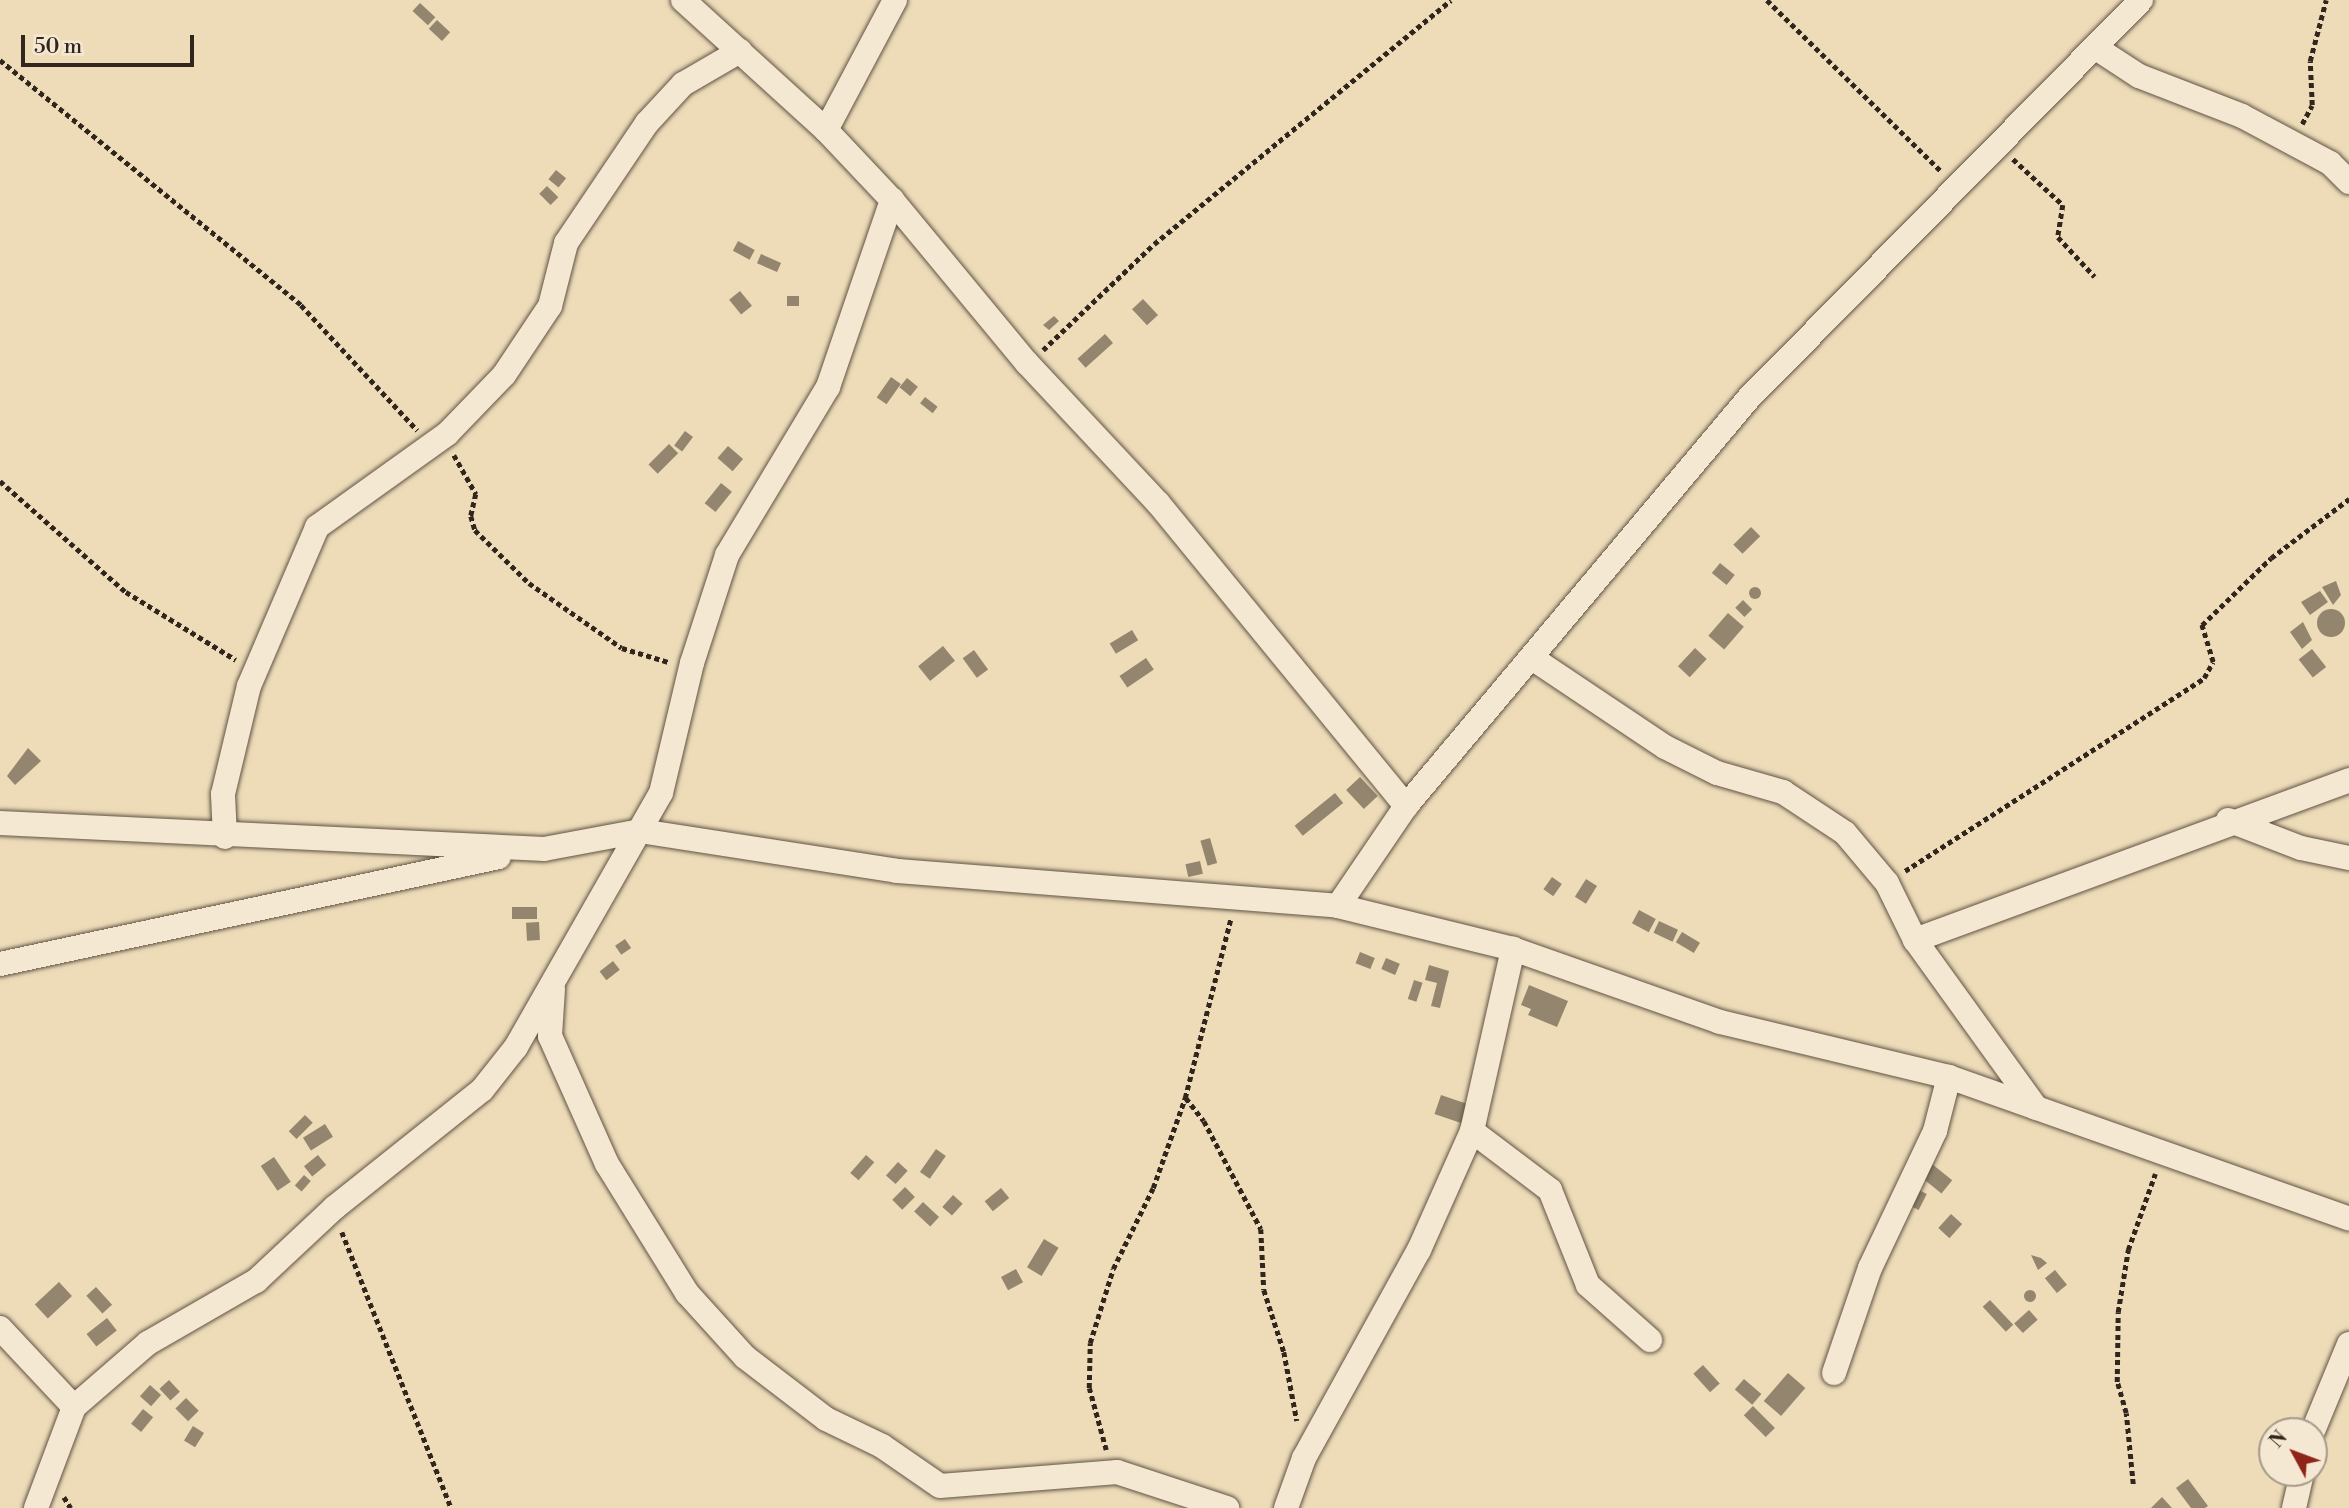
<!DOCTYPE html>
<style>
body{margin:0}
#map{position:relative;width:2349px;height:1508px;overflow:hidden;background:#eedcb9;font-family:"Libre Bodoni",serif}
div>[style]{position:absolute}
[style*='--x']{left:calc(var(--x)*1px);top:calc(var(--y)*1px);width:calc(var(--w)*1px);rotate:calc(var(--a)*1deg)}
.building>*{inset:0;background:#93856e;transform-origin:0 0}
.round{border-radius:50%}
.path>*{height:4.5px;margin-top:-2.25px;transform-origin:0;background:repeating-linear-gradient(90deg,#30261d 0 5px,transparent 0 8.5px)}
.roads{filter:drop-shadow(0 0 2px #605444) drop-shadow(0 0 2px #605444)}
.minor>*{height:24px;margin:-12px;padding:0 12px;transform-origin:12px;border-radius:12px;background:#f4e8d2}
span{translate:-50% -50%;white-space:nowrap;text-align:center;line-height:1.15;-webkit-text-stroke:5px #f4e8d2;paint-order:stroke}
.north{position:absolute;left:2258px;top:1417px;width:70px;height:70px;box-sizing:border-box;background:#f4e8d2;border:2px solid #a69a8a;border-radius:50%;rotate:311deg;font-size:19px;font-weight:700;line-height:28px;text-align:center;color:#30261d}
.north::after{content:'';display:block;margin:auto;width:24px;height:32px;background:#8f2418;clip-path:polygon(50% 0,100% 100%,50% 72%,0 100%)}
.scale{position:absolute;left:21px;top:35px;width:173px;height:32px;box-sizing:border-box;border:4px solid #30261d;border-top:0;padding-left:9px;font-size:21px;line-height:24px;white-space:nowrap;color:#30261d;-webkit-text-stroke:5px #f4e8d2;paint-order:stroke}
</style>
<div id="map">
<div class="building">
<div style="left:420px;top:3px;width:21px;height:11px;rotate:43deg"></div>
<div style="left:437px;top:20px;width:18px;height:12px;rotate:43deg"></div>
<div style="left:556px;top:170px;width:13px;height:12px;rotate:39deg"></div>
<div style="left:547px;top:186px;width:16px;height:11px;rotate:45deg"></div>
<div style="left:738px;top:241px;width:19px;height:11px;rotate:28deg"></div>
<div style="left:761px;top:254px;width:22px;height:10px;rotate:24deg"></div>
<div style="left:740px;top:291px;width:19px;height:14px;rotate:51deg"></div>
<div style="left:799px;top:296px;width:10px;height:12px;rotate:90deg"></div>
<div style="left:1143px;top:299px;width:22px;height:15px;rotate:47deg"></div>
<div style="clip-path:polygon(1054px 316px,1059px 321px,1049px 330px,1043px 325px)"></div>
<div style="left:1105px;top:334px;width:12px;height:37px;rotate:48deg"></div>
<div style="left:891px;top:377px;width:12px;height:25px;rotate:35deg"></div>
<div style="left:907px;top:378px;width:14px;height:12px;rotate:39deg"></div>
<div style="left:925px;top:397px;width:16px;height:8px;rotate:38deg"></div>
<div style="left:685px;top:431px;width:10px;height:18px;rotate:37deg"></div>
<div style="left:669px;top:444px;width:13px;height:29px;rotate:45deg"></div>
<div style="left:728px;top:446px;width:20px;height:16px;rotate:41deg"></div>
<div style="left:721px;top:483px;width:14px;height:26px;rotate:39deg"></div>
<div style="left:1751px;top:527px;width:13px;height:25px;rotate:45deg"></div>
<div style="left:1720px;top:563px;width:19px;height:13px;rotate:39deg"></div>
<div style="clip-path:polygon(2336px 581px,2341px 595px,2333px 605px,2322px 587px)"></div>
<div class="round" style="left:1749px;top:587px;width:12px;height:12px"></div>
<div style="clip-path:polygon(2320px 591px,2328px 602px,2310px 615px,2301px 602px)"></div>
<div style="left:1743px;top:600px;width:13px;height:11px;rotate:45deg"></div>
<div class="round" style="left:2317px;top:609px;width:28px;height:28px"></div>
<div style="left:1728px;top:613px;width:21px;height:30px;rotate:41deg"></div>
<div style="clip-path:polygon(2303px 622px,2312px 640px,2302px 649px,2290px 632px)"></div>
<div style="left:1132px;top:630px;width:12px;height:26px;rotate:59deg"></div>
<div style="left:943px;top:646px;width:19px;height:32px;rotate:51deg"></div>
<div style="left:1695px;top:648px;width:16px;height:25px;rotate:43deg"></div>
<div style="left:2312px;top:649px;width:23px;height:17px;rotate:52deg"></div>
<div style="left:974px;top:650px;width:24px;height:14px;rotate:54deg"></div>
<div style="left:1146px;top:658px;width:14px;height:32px;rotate:56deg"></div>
<div style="clip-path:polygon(28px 748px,41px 761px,15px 785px,7px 776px)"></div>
<div style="left:1360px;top:777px;width:26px;height:19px;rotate:47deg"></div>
<div style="left:1335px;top:793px;width:13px;height:52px;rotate:51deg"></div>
<div style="left:1210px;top:838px;width:26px;height:10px;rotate:74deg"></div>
<div style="left:1200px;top:861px;width:13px;height:15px;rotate:77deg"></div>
<div style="left:1552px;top:877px;width:12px;height:15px;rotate:35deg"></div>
<div style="left:1586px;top:879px;width:13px;height:21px;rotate:32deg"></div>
<div style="left:512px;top:907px;width:25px;height:12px"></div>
<div style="left:1639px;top:910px;width:19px;height:15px;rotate:28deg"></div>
<div style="left:1659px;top:921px;width:21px;height:13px;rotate:25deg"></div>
<div style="left:539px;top:922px;width:18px;height:13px;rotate:87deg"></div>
<div style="left:1682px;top:932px;width:21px;height:12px;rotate:31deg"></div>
<div style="left:625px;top:939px;width:11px;height:12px;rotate:56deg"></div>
<div style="left:1360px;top:952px;width:16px;height:12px;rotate:22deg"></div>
<div style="left:1386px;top:958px;width:15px;height:12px;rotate:23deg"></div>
<div style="left:613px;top:961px;width:11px;height:17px;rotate:52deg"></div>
<div style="clip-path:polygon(1429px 965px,1449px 971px,1440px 1008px,1431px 1006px,1437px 983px,1425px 980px)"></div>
<div style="left:1414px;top:980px;width:9px;height:20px;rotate:18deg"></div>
<div style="clip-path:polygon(1529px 985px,1568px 1001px,1557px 1027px,1528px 1015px,1531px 1009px,1521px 1005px)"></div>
<div style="left:1441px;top:1095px;width:28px;height:20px;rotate:19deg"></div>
<div style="left:305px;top:1115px;width:11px;height:23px;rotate:45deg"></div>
<div style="left:325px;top:1124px;width:15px;height:26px;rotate:58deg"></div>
<div style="left:936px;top:1149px;width:12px;height:28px;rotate:35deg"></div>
<div style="left:318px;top:1155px;width:13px;height:18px;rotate:51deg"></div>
<div style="left:866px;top:1155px;width:11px;height:24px;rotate:41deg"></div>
<div style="left:274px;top:1157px;width:30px;height:16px;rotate:56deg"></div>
<div style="left:898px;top:1162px;width:13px;height:18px;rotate:42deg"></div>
<div style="left:1932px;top:1164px;width:26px;height:17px;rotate:39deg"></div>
<div style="left:304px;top:1175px;width:9px;height:14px;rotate:41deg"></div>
<div style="left:905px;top:1187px;width:14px;height:18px;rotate:45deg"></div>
<div style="left:1001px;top:1188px;width:13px;height:21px;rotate:51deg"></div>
<div style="left:1917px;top:1189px;width:11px;height:18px;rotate:27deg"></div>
<div style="left:953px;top:1195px;width:13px;height:16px;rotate:42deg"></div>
<div style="left:923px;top:1202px;width:22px;height:13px;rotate:43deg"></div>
<div style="left:1951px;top:1214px;width:15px;height:19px;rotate:42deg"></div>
<div style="left:1044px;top:1239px;width:17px;height:33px;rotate:31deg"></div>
<div style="clip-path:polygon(2031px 1255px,2041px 1258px,2047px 1263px,2038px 1270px)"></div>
<div style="left:1016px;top:1269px;width:15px;height:17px;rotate:62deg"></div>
<div style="left:2055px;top:1270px;width:19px;height:13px;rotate:51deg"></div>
<div style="left:59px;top:1282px;width:19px;height:33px;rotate:47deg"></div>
<div style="left:96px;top:1287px;width:24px;height:13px;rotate:48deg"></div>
<div class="round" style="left:2024px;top:1290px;width:12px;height:12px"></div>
<div style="left:1990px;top:1300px;width:34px;height:10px;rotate:47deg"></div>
<div style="left:2029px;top:1310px;width:13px;height:20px;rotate:48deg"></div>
<div style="left:107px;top:1318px;width:16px;height:26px;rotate:52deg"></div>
<div style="left:1703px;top:1365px;width:25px;height:13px;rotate:48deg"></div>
<div style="left:1788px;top:1373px;width:23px;height:37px;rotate:41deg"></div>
<div style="left:1744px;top:1379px;width:23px;height:14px;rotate:41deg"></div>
<div style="left:169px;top:1380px;width:16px;height:13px;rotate:47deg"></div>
<div style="left:150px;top:1385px;width:15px;height:15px;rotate:42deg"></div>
<div style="left:186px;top:1398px;width:18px;height:15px;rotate:45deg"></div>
<div style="left:1753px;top:1406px;width:31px;height:13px;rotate:45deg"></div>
<div style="left:143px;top:1409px;width:13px;height:19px;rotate:39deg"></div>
<div style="left:193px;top:1426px;width:13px;height:17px;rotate:32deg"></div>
<div style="clip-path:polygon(2188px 1479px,2208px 1506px,2205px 1508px,2191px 1508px,2176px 1488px)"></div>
<div style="clip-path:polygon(2162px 1497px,2172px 1508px,2151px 1508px)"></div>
</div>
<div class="path">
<div style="--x:1767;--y:0;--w:244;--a:44.5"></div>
<div style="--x:0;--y:60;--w:388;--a:39.1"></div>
<div style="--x:301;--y:305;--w:171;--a:47.1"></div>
<div style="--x:2302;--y:124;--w:21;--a:-62"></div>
<div style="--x:2312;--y:105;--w:44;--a:-92.6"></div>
<div style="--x:2310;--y:61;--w:63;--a:-75.3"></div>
<div style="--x:2013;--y:159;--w:68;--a:42.6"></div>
<div style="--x:2063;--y:205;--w:32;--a:99"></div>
<div style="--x:2058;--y:237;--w:54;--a:47.2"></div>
<div style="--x:1043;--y:350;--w:153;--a:-43.7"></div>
<div style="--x:1154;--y:244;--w:384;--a:-39.4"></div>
<div style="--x:454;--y:455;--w:45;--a:60.6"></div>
<div style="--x:476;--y:494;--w:23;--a:103"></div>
<div style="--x:471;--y:516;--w:15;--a:74"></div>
<div style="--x:475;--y:530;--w:76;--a:44.5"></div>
<div style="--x:529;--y:583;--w:113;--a:35"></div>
<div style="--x:622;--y:648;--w:48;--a:16.9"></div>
<div style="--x:0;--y:481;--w:168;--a:41.4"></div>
<div style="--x:126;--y:592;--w:129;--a:31.7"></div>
<div style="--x:1905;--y:871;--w:356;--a:-32.8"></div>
<div style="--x:2204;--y:678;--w:18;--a:-61"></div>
<div style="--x:2213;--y:662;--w:39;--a:-107"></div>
<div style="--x:2202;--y:625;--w:96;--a:-44.2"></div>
<div style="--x:2271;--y:558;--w:98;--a:-37.1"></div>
<div style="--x:1186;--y:1098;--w:29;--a:52"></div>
<div style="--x:1204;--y:1121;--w:122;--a:62.2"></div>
<div style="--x:1261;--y:1229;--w:61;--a:87.2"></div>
<div style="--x:1264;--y:1290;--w:65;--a:72.1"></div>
<div style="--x:1284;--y:1352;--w:70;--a:79.3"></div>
<div style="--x:342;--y:1232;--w:297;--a:68.4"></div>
<div style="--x:1106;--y:1450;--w:64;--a:-105.3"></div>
<div style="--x:1089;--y:1388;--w:45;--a:-88.7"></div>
<div style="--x:1090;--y:1343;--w:77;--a:-72.7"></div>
<div style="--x:1113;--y:1269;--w:90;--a:-63.7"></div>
<div style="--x:1153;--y:1188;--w:96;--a:-70.4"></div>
<div style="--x:1185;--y:1098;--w:186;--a:-75.7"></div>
<div style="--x:2133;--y:1484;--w:71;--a:-95.6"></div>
<div style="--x:2126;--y:1413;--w:32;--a:-106"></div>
<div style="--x:2117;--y:1382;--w:70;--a:-89.2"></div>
<div style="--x:2118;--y:1312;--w:63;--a:-80.8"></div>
<div style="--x:2128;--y:1250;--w:81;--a:-70.4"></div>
<div style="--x:64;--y:1497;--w:13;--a:58"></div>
</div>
<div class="roads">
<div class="minor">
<div style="--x:683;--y:0;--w:193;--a:42.3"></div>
<div style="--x:826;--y:130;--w:96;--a:46.7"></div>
<div style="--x:892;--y:200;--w:212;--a:50.4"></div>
<div style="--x:1027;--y:363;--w:192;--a:46.9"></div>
<div style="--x:1158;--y:503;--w:392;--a:50.7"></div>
<div style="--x:2096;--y:48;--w:51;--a:33.1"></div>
<div style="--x:2139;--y:76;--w:110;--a:21.2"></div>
<div style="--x:2242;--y:116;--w:100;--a:28.1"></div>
<div style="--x:2330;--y:163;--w:27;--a:45"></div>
<div style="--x:826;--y:130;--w:147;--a:-62"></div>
<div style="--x:1532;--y:658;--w:160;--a:33.8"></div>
<div style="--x:1665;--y:747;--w:58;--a:26.6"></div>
<div style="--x:1717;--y:773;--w:69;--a:16.1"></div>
<div style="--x:1783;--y:792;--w:74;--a:33.5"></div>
<div style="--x:1845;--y:833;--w:65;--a:50"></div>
<div style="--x:1887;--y:883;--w:64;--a:63.8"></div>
<div style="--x:1915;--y:940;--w:207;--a:54.2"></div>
<div style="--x:2228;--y:820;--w:78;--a:21"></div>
<div style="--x:2301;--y:848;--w:49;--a:11.8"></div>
<div style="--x:0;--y:823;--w:545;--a:2.74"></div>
<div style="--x:544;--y:849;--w:98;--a:-10.6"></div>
<div style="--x:640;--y:831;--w:260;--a:8.8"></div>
<div style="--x:897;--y:871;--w:442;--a:4.5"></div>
<div style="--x:1338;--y:906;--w:180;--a:13.8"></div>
<div style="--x:1513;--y:949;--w:219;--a:19.4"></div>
<div style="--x:1720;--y:1022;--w:236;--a:13.5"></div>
<div style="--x:1949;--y:1077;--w:424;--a:19.5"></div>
<div style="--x:225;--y:837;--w:43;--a:-92.7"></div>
<div style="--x:223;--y:794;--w:111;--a:-76.5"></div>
<div style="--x:249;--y:686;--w:173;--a:-66.8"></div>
<div style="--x:317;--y:527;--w:160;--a:-35.6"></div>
<div style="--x:447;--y:434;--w:82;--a:-46"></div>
<div style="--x:504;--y:375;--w:83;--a:-56.3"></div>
<div style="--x:550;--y:306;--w:65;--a:-75.7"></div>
<div style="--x:566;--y:243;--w:145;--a:-56"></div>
<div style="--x:647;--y:123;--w:53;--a:-47.3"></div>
<div style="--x:683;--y:84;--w:66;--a:-30.1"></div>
<div style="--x:1338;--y:906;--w:121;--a:-55.8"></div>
<div style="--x:1406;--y:806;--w:532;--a:-49.96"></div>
<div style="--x:1748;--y:399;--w:560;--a:-45.43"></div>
<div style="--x:1915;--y:940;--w:463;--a:-20.2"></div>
<div style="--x:0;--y:964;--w:510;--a:-12.1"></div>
<div style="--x:553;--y:989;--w:47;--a:93.7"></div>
<div style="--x:550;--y:1036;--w:140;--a:66"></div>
<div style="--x:607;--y:1164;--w:152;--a:58.2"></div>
<div style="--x:687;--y:1293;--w:86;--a:47.8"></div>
<div style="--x:745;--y:1357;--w:102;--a:37.4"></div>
<div style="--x:826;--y:1419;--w:62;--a:25.7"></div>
<div style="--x:882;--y:1446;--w:70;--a:34.6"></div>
<div style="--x:940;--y:1486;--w:178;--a:-4.5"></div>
<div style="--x:1117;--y:1472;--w:116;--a:18.1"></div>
<div style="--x:1472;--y:1131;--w:98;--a:37.1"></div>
<div style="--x:1550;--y:1190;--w:102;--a:68.2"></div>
<div style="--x:1588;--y:1285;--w:83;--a:41.6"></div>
<div style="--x:0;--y:1328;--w:108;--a:46.9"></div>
<div style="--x:1834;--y:1373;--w:111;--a:-71.1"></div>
<div style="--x:1870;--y:1268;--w:152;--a:-64.6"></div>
<div style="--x:1935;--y:1131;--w:56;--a:-75.5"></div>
<div style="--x:2313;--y:1431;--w:94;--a:-67.5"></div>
<div style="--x:36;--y:1508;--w:108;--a:-69.4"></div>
<div style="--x:74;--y:1407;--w:98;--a:-40.9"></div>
<div style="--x:148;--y:1343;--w:125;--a:-29.9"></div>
<div style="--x:256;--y:1281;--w:107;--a:-43.1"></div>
<div style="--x:334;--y:1208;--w:189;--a:-38.6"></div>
<div style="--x:482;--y:1090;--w:55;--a:-51.7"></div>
<div style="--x:516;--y:1047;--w:292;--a:-60.3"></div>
<div style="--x:661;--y:793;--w:134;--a:-76.6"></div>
<div style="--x:692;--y:663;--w:114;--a:-72"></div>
<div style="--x:727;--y:555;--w:196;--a:-59"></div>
<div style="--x:828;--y:387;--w:198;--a:-71.1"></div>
<div style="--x:1286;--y:1508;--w:53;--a:-70.2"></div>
<div style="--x:1304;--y:1458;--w:238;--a:-61.1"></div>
<div style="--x:1419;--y:1250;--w:130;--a:-66"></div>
<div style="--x:1472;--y:1131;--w:187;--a:-77.3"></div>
<div style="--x:2294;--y:1508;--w:36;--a:-77"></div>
</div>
</div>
<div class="north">N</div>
<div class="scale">50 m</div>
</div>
